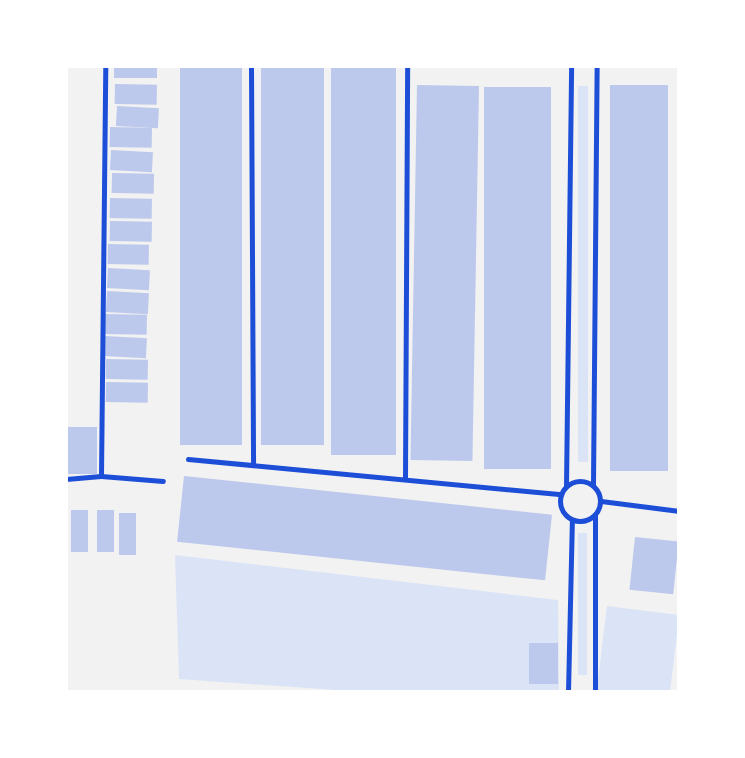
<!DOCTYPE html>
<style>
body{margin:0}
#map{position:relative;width:745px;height:758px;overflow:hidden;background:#f2f2f2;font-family:"Public Sans",sans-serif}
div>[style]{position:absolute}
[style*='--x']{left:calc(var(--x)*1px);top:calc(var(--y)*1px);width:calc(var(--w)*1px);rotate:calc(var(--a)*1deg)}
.green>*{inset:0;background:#dbe4f7;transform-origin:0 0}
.building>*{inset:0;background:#bdc9ec;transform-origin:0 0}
.minor>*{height:5px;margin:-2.5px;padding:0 2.5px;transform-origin:2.5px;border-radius:2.5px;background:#1d4ed8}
.minor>.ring{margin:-2.5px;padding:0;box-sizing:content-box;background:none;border:5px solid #1d4ed8;border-radius:50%}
span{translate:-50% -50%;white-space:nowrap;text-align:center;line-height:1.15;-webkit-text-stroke:4.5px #fff;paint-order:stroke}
.frame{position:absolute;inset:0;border:68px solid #fff;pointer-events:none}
</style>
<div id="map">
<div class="green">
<div style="left:578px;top:86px;width:10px;height:376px"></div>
<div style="left:578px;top:533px;width:9px;height:142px"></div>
<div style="clip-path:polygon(175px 555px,558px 600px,559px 692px,364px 692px,179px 679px)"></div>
<div style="left:607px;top:606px;width:73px;height:86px;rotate:7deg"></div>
</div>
<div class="building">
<div style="left:114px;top:66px;width:43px;height:12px"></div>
<div style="left:180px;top:66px;width:62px;height:379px"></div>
<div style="left:261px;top:66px;width:63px;height:379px"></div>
<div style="left:331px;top:66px;width:65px;height:389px"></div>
<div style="left:115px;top:84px;width:42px;height:20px;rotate:1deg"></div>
<div style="left:417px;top:85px;width:62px;height:375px;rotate:1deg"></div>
<div style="left:610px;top:85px;width:58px;height:386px"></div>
<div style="left:484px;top:87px;width:67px;height:382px"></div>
<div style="left:677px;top:87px;width:2px;height:185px"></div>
<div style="left:117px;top:106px;width:42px;height:20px;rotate:3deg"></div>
<div style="left:110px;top:127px;width:42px;height:20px;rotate:1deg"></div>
<div style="left:111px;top:150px;width:42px;height:20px;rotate:3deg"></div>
<div style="left:112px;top:173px;width:42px;height:20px;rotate:1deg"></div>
<div style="left:110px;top:198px;width:42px;height:20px;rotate:1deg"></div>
<div style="left:110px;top:221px;width:42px;height:20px;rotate:1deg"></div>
<div style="left:108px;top:244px;width:41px;height:20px;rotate:1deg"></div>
<div style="left:108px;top:268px;width:42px;height:20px;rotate:3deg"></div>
<div style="left:107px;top:291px;width:42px;height:21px;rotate:3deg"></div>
<div style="left:105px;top:314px;width:42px;height:20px;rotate:1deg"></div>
<div style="left:105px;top:336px;width:42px;height:20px;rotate:3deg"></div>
<div style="left:106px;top:359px;width:42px;height:20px;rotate:1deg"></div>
<div style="left:106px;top:382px;width:42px;height:20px;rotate:1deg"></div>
<div style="left:66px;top:427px;width:31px;height:47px"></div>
<div style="left:184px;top:476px;width:370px;height:66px;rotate:6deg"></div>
<div style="left:71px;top:510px;width:17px;height:42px"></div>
<div style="left:97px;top:510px;width:17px;height:42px"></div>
<div style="left:119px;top:513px;width:17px;height:42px"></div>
<div style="left:635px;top:537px;width:44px;height:53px;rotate:6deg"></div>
<div style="left:558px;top:643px;width:41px;height:29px;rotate:90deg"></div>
</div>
<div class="minor">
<div style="--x:251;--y:66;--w:399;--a:89.7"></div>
<div style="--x:188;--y:459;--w:375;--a:5.4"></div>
<div style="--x:101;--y:476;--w:62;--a:4.6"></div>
<div style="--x:405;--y:478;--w:412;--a:-89.7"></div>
<div style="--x:66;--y:479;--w:35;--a:-5"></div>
<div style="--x:101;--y:476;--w:410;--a:-89.4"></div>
<div class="ring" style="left:560px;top:481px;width:35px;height:35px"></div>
<div style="--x:593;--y:484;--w:418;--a:-89.5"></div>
<div style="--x:566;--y:486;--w:420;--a:-89.3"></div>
<div style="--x:601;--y:501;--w:79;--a:7.3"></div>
<div style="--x:568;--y:692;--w:172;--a:-88.7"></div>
<div style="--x:595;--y:692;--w:177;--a:-90"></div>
</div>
<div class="frame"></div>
</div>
